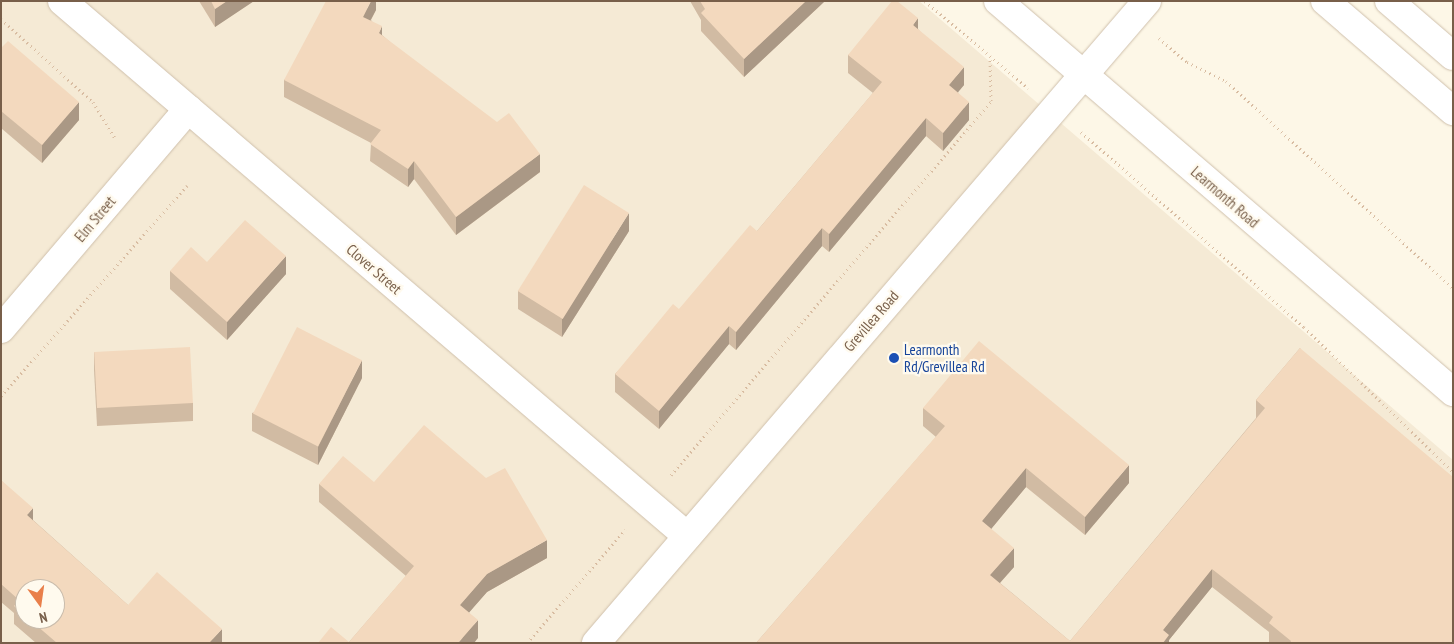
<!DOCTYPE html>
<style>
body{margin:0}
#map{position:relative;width:1454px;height:644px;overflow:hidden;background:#fdf7e7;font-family:"PT Sans Narrow",sans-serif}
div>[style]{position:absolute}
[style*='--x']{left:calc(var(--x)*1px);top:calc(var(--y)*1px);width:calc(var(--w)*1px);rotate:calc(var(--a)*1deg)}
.residential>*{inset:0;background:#f5ead5}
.path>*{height:3px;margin-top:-1.5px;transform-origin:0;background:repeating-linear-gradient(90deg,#d8bca1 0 1px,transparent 0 5px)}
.roads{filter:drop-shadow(0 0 1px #cfc0ac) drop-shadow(0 0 1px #cfc0ac)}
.minor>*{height:28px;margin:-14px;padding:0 14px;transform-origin:14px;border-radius:14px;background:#fff}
.tertiary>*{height:28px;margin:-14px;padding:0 14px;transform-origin:14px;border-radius:14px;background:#fff}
.secondary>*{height:28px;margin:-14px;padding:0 14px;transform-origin:14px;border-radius:14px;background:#fff}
.wall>*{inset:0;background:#d1bba3}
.shaded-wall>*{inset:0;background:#aa9885}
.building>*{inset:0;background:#f3d9be;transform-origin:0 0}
.dots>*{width:14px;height:14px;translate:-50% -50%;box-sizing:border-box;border:2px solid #fffaee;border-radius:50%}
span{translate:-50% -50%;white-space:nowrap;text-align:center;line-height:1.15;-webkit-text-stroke:4.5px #fffaee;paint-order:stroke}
.street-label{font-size:15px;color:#785f4a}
.transit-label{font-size:15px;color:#164399}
.left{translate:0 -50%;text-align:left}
.frame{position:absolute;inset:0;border:2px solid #785f4a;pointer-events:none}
.north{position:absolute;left:15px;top:579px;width:50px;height:50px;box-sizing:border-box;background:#fffaee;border:1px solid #c9bcac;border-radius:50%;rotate:166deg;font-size:14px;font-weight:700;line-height:20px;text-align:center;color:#785f4a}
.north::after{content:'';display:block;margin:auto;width:18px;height:22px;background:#e97f4a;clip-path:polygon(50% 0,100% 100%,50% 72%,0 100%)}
</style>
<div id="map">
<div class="residential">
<div style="clip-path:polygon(evenodd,1px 1px,919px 1px,1453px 460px,1453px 643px,1px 643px,1px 1px,25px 589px,55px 589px,55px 619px,25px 619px,25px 589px)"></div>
</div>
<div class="path">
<div style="--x:925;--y:1;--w:135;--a:40.2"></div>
<div style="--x:1;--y:19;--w:124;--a:42.1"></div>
<div style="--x:93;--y:102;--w:42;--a:58.6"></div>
<div style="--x:1159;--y:38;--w:37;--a:41"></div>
<div style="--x:1187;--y:62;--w:43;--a:26"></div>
<div style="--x:1226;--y:81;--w:307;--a:42.4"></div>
<div style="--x:1081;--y:132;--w:296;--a:41.2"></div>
<div style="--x:1304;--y:327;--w:208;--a:44.2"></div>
<div style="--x:1;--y:396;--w:281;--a:-48.5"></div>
<div style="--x:671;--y:475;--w:492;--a:-49.4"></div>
<div style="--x:991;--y:101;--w:44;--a:-91.3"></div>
<div style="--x:527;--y:643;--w:150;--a:-49.1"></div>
</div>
<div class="roads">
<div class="minor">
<div style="--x:62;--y:1;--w:823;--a:40.56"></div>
<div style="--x:998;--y:1;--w:600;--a:40.67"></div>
<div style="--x:1;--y:329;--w:289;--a:-49.6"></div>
</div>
<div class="tertiary">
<div style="--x:596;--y:643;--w:846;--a:-49.36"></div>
</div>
<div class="secondary">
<div style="--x:1325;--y:1;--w:169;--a:40.7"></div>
<div style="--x:1389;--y:1;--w:84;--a:40.7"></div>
</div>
</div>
<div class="wall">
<div style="clip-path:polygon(199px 1px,254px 1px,215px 27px)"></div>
<div style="clip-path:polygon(376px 1px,376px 10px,371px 20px,382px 35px,540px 172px,456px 235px,414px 179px,408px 187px,370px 161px,371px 143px,284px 97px,284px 80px)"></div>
<div style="clip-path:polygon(690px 1px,825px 1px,744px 77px,701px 31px,701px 20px)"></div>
<div style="clip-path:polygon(918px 29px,964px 85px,958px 92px,969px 120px,943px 151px,926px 136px,829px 252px,822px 246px,736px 350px,729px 344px,659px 429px,615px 392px,615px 374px,757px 231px,873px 93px,848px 73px,848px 55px)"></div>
<div style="clip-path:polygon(1px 48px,79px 120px,42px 163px,1px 128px)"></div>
<div style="clip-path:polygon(629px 231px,562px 337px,518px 309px,518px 291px)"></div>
<div style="clip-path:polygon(207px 262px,286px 274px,227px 340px,170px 289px,170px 271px)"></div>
<div style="clip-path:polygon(1300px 348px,1453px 643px,1270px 643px,1269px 642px,1269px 632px,1212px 587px,1169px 640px,1169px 643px,756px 643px,936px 437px,923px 426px,923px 408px,1129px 483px,1085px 535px,1026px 487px,991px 529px,1014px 567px,1000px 583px,1070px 641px,1256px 418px,1256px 400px)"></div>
<div style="clip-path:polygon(94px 352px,193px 403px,193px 421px,97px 426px,94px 370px)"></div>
<div style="clip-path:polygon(362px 378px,318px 465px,252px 431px,252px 413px)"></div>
<div style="clip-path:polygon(evenodd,1px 480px,33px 520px,128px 605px,222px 643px,36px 643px,14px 624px,14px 613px,1px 602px,1px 480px,25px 589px,55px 619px,25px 619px,25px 589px)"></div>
<div style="clip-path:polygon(374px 482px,547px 558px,487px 592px,469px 612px,478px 638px,349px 642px,406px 576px,319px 502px,319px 484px)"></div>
</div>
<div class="shaded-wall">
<div style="clip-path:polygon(227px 1px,254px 1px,215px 27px,215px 9px)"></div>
<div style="clip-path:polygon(371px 1px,376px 1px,376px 10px,363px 34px,363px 17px)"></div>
<div style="clip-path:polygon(806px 1px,825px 1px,744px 77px,744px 59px)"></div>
<div style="clip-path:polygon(918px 18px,918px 36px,913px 25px)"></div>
<div style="clip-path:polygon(382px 26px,382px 44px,379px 33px)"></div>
<div style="clip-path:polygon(964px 67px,964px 85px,949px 103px,949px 85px)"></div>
<div style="clip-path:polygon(79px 102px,79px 120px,42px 163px,42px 145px)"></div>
<div style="clip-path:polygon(969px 102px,969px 120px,943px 151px,943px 133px)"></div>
<div style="clip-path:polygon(926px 118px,926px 136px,829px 252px,829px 234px)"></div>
<div style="clip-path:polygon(540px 154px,540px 172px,456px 235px,456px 217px)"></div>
<div style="clip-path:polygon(414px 161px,414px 179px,408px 187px,408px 169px)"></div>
<div style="clip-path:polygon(629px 213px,629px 231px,562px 337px,562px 319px)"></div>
<div style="clip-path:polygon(822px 228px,822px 246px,736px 350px,736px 332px)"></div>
<div style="clip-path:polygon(286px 256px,286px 274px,227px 340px,227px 322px)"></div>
<div style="clip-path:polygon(729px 326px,729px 344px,659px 429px,659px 411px)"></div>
<div style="clip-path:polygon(362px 360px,362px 378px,318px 465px,318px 447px)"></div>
<div style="clip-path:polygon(1129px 465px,1129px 483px,1085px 535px,1085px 517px)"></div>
<div style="clip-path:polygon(1026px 468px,1026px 487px,982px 540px,982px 521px)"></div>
<div style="clip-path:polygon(33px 508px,33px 526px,27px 515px)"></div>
<div style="clip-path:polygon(547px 540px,547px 558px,487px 592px,460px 623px,460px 605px,487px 574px)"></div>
<div style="clip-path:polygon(1014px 548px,1014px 567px,990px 594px,990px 575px)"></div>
<div style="clip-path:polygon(1212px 569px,1212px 587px,1169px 640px,1169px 643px,1163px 643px,1163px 630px)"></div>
<div style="clip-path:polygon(478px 620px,478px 638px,474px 643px,458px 643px)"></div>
<div style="clip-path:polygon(222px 629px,222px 643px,209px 643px)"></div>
</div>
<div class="building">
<div style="clip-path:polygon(211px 1px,227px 1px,215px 9px)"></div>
<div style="clip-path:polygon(326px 1px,371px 1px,363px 17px,382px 26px,379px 33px,497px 122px,509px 113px,540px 154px,456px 217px,414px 161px,408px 169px,370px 144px,381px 130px,284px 80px)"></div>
<div style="clip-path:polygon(700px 1px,806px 1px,744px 59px,701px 13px,705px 9px)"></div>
<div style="clip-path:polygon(892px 1px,897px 1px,918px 18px,913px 25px,964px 67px,949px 85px,969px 102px,943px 133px,926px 118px,829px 234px,822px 228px,736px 332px,729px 326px,659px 411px,615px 374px,673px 304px,679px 309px,750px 225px,757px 231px,882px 82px,848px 55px)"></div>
<div style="clip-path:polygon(8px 41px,79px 102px,42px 145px,1px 111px,1px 48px)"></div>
<div style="left:584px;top:185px;width:53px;height:125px;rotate:32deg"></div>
<div style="clip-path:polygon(245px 220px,286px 256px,227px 322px,170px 271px,191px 247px,207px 262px)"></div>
<div style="left:297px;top:327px;width:73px;height:97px;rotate:27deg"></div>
<div style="clip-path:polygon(979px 341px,1129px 465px,1085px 517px,1026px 468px,982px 521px,1014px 548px,990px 575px,1070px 641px,1265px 408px,1256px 400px,1300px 348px,1453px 477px,1453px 643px,1290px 643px,1291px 641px,1269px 623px,1273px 617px,1212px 569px,1163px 630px,1169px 635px,1163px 643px,756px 643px,945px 426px,923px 408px)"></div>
<div style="left:190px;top:347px;width:56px;height:96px;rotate:87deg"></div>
<div style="clip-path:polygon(424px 425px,486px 478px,505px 468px,547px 540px,487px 574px,460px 605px,478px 620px,458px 643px,318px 643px,331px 627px,349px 642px,414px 566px,319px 484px,343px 456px,374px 482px)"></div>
<div style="clip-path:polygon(1px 480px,33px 508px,27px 515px,128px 605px,157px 572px,222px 629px,209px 643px,57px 643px,29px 619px,55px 619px,55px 589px,25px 589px,25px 616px,14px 606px,19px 600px,1px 584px)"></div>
</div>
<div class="dots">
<div style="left:894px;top:358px;background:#1a4fb4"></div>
</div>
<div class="street-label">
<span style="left:1225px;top:197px;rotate:41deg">Learmonth Road</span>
<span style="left:95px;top:219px;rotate:-50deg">Elm Street</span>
<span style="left:374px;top:269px;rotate:41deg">Clover Street</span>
<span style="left:871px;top:321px;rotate:-49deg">Grevillea Road</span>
</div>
<div class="transit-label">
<span class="left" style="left:904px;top:358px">Learmonth<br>Rd/Grevillea Rd</span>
</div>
<div class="frame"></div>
<div class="north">N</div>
</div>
